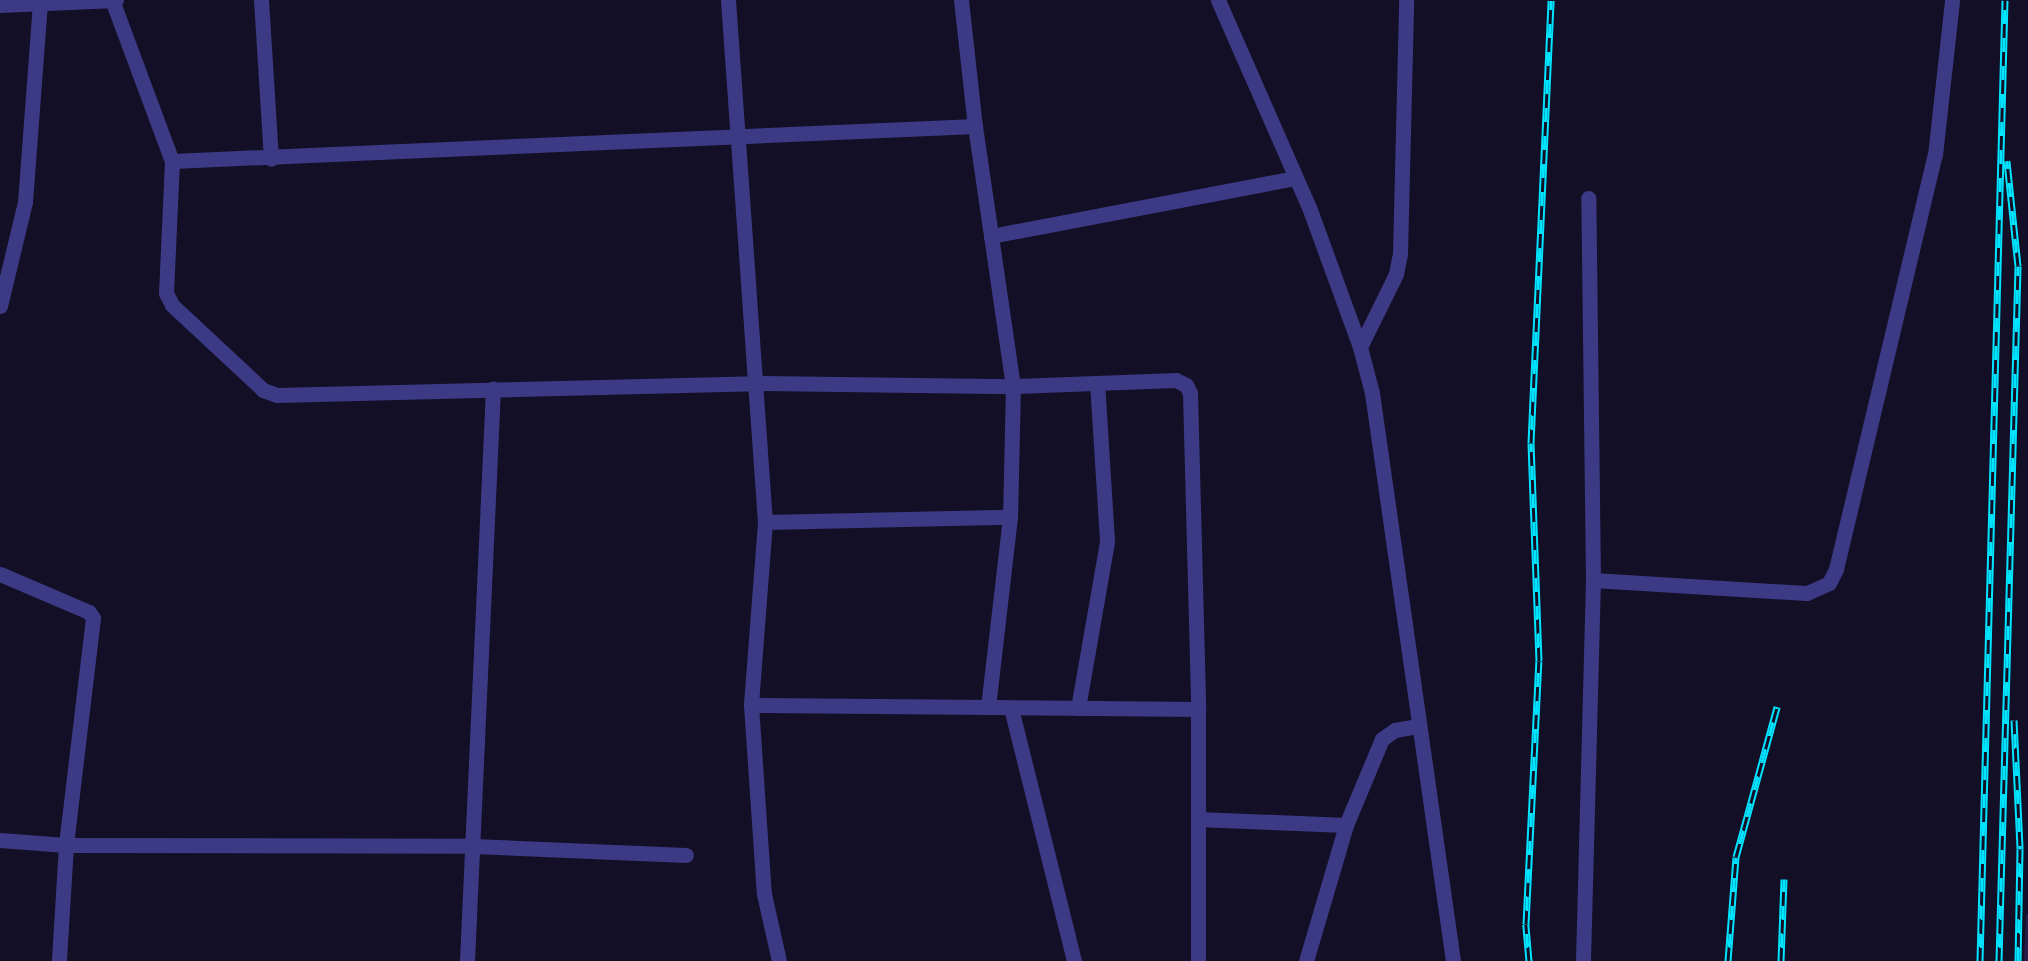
<!DOCTYPE html>
<style>
body{margin:0}
#map{position:relative;width:2028px;height:961px;overflow:hidden;background:#130f26;font-family:Arial,sans-serif}
div>[style]{position:absolute}
[style*='--x']{left:calc(var(--x)*1px);top:calc(var(--y)*1px);width:calc(var(--w)*1px);rotate:calc(var(--a)*1deg)}
.building>*{inset:0;background:#241b47}
.lane>*{height:15px;margin:-7.5px;padding:0 7.5px;transform-origin:7.5px;border-radius:7.5px;background:#3d3a85}
.street>*{height:15px;margin:-7.5px;padding:0 7.5px;transform-origin:7.5px;border-radius:7.5px;background:#3d3a85}
.rail>*{height:7px;margin-top:-3.5px;transform-origin:0;background:repeating-linear-gradient(90deg,#130f26 0 14px,#00e5ff 0 28px);box-sizing:border-box;border-block:2px solid #00e5ff}
span{translate:-50% -50%;white-space:nowrap;text-align:center;line-height:1.15;-webkit-text-stroke:4.5px #130f26;paint-order:stroke}
</style>
<div id="map">
<div class="building">
<div style="clip-path:polygon(2026px 914px,2028px 914px,2028px 961px,2024px 961px)"></div>
</div>
<div class="lane">
<div style="--x:1593;--y:580;--w:214;--a:3.5"></div>
<div style="--x:1807;--y:593;--w:24;--a:-24"></div>
<div style="--x:1829;--y:583;--w:16;--a:-63"></div>
<div style="--x:1836;--y:569;--w:426;--a:-76.6"></div>
<div style="--x:1935;--y:155;--w:156;--a:-83.7"></div>
<div style="--x:1583;--y:961;--w:381;--a:-88.5"></div>
<div style="--x:1593;--y:580;--w:382;--a:-90.7"></div>
</div>
<div class="street">
<div style="--x:112;--y:0;--w:172;--a:69.6"></div>
<div style="--x:172;--y:161;--w:132;--a:92.6"></div>
<div style="--x:166;--y:293;--w:13;--a:63"></div>
<div style="--x:172;--y:305;--w:125;--a:43"></div>
<div style="--x:263;--y:390;--w:15;--a:20"></div>
<div style="--x:277;--y:395;--w:479;--a:-1.4"></div>
<div style="--x:756;--y:383;--w:257;--a:0.7"></div>
<div style="--x:1013;--y:386;--w:163;--a:-2.1"></div>
<div style="--x:1176;--y:380;--w:11;--a:27"></div>
<div style="--x:1186;--y:385;--w:9;--a:63"></div>
<div style="--x:1190;--y:393;--w:316;--a:88.5"></div>
<div style="--x:1198;--y:709;--w:252;--a:90"></div>
<div style="--x:261;--y:0;--w:159;--a:86.4"></div>
<div style="--x:728;--y:0;--w:523;--a:85.95"></div>
<div style="--x:765;--y:522;--w:184;--a:94.4"></div>
<div style="--x:751;--y:705;--w:189;--a:86.1"></div>
<div style="--x:764;--y:894;--w:69;--a:77.4"></div>
<div style="--x:961;--y:0;--w:127;--a:83.7"></div>
<div style="--x:975;--y:126;--w:263;--a:81.7"></div>
<div style="--x:1013;--y:386;--w:131;--a:91.3"></div>
<div style="--x:1010;--y:517;--w:191;--a:96.6"></div>
<div style="--x:1218;--y:0;--w:226;--a:66.3"></div>
<div style="--x:1309;--y:207;--w:149;--a:70"></div>
<div style="--x:1360;--y:347;--w:48;--a:75.4"></div>
<div style="--x:1372;--y:393;--w:574;--a:81.88"></div>
<div style="--x:0;--y:5;--w:116;--a:-2.5"></div>
<div style="--x:172;--y:161;--w:804;--a:-2.5"></div>
<div style="--x:991;--y:236;--w:310;--a:-10.8"></div>
<div style="--x:0;--y:306;--w:107;--a:-76.5"></div>
<div style="--x:25;--y:202;--w:200;--a:-85.7"></div>
<div style="--x:1360;--y:347;--w:81;--a:-63.7"></div>
<div style="--x:1396;--y:274;--w:20;--a:-79"></div>
<div style="--x:1400;--y:254;--w:254;--a:-88.6"></div>
<div style="--x:765;--y:522;--w:245;--a:-1.2"></div>
<div style="--x:0;--y:574;--w:97;--a:23.1"></div>
<div style="--x:89;--y:612;--w:7;--a:56"></div>
<div style="--x:93;--y:618;--w:229;--a:96.8"></div>
<div style="--x:66;--y:845;--w:116;--a:93.5"></div>
<div style="--x:751;--y:705;--w:447;--a:0.5"></div>
<div style="--x:1011;--y:708;--w:261;--a:76"></div>
<div style="--x:1078;--y:708;--w:169;--a:-80.1"></div>
<div style="--x:1107;--y:541;--w:157;--a:-93.6"></div>
<div style="--x:1198;--y:819;--w:148;--a:2.3"></div>
<div style="--x:0;--y:840;--w:66;--a:4.3"></div>
<div style="--x:66;--y:845;--w:407;--a:0.1"></div>
<div style="--x:473;--y:846;--w:213;--a:2.4"></div>
<div style="--x:467;--y:961;--w:573;--a:-87.4"></div>
<div style="--x:1306;--y:961;--w:142;--a:-73.6"></div>
<div style="--x:1346;--y:825;--w:93;--a:-67.3"></div>
<div style="--x:1382;--y:739;--w:16;--a:-35"></div>
<div style="--x:1395;--y:730;--w:22;--a:-10"></div>
</div>
<div class="rail">
<div style="--x:2014;--y:720;--w:129;--a:87.3"></div>
<div style="--x:2020;--y:849;--w:112;--a:91"></div>
<div style="--x:1529;--y:961;--w:37;--a:-95"></div>
<div style="--x:1526;--y:924;--w:263;--a:-87.2"></div>
<div style="--x:1539;--y:661;--w:218;--a:-92.1"></div>
<div style="--x:1531;--y:443;--w:443;--a:-87.4"></div>
<div style="--x:1728;--y:961;--w:104;--a:-85.6"></div>
<div style="--x:1736;--y:857;--w:156;--a:-74.7"></div>
<div style="--x:1781;--y:961;--w:82;--a:-87.9"></div>
<div style="--x:1980;--y:961;--w:961;--a:-88.51"></div>
<div style="--x:1999;--y:961;--w:695;--a:-88.43"></div>
<div style="--x:2018;--y:266;--w:106;--a:-96"></div>
</div>
</div>
